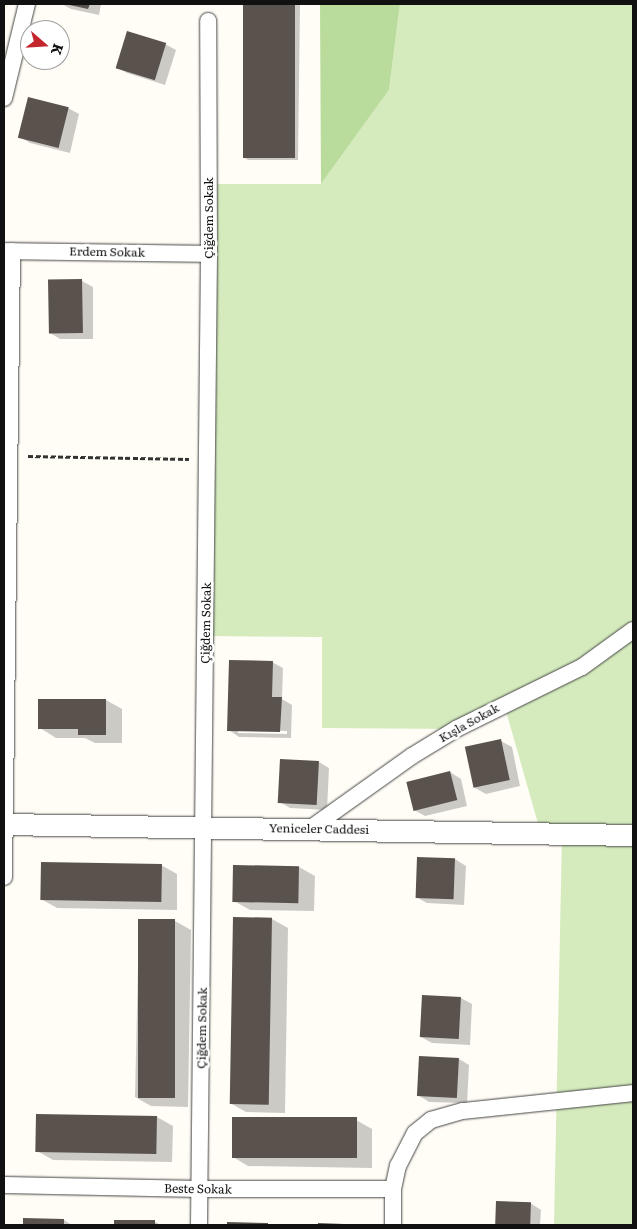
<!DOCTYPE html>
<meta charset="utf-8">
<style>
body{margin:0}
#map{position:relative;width:637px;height:1229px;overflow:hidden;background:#fffdf5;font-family:Literata,serif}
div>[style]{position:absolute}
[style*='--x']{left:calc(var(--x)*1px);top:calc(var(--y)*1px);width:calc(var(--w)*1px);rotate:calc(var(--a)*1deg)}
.green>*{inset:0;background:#d5ebbd}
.forest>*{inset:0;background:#b9dc9c}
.shadow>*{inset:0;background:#0003}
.building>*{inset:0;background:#5a524d;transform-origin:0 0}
.path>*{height:3px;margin-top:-1.5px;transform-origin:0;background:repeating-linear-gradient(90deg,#333 0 5px,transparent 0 7.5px)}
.roads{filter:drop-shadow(0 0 1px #444) drop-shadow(0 0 1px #444)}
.minor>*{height:16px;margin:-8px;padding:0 8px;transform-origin:8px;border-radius:8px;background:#fff}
.tertiary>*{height:21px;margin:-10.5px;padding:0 10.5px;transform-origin:10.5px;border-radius:10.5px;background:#fff}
span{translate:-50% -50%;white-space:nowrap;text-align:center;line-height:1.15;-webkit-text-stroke:5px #fff;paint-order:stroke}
.street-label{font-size:12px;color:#111}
.frame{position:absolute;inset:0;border:5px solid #111;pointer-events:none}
.north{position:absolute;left:20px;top:20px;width:50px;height:50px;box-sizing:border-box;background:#fff;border:1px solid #a0a0a0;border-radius:50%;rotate:109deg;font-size:14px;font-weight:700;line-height:20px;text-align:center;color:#111}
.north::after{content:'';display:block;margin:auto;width:18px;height:22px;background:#c4262e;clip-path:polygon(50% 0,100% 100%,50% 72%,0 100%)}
</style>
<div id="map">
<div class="green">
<div style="clip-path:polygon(400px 4px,633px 4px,633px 1225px,554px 1225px,562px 834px,541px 834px,504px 704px,456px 729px,322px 728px,322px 637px,206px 636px,209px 184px,321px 184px,389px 90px)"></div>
</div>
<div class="forest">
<div style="clip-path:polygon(320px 4px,400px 4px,389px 90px,321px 184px)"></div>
</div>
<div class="shadow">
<div style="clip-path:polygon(62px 4px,101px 4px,99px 15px,71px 9px)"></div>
<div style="clip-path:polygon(244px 4px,300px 4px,298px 160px,248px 160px,243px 157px)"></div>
<div style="clip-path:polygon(165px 44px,176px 50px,165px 85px,127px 73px,117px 67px)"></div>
<div style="clip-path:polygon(68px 108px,79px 114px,70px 153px,30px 143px,20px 137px)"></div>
<div style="clip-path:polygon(82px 281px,93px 287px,93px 339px,60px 339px,50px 333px)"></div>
<div style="clip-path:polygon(evenodd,272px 662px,283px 668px,282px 699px,292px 705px,291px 738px,239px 737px,229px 730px,272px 662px,238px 730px,287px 731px,287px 734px,238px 733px,238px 730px)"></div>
<div style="clip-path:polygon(106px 700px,122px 709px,122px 743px,95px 743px,85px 738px,56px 738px,40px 728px)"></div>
<div style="clip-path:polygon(501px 741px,512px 747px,520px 786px,486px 794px,475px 788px)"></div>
<div style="clip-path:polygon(319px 762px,329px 768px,327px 810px,290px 808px,280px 802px)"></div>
<div style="clip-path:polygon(450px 772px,461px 779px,467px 806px,425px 816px,414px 810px)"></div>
<div style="clip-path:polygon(418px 858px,455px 859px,466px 866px,464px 905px,427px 903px,416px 897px)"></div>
<div style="clip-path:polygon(161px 865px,177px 874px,177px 910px,57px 908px,41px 899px)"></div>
<div style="clip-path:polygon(299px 867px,315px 876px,314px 911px,250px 910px,234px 901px)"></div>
<div style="clip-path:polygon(272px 919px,288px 928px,285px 1113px,246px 1112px,230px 1103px)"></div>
<div style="clip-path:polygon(139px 920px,175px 921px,191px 930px,188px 1107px,151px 1106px,135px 1097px)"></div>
<div style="clip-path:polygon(423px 996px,461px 998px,472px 1004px,470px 1045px,432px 1043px,421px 1037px)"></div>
<div style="clip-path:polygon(459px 1059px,469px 1065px,467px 1103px,429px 1102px,418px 1095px)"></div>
<div style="clip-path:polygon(157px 1117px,173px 1126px,172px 1162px,53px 1160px,37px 1151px)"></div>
<div style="clip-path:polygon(356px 1120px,372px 1129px,372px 1168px,248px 1166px,233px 1157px)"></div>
<div style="clip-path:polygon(497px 1202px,530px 1203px,541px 1210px,540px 1225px,496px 1225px)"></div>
<div style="clip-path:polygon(24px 1219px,64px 1220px,72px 1225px,24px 1225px)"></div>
<div style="clip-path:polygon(115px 1221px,155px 1222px,161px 1225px,115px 1225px)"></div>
</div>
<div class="building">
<div style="clip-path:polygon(65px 4px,90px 4px,88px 9px)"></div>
<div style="left:243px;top:4px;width:52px;height:154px"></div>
<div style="left:127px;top:31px;width:41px;height:39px;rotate:17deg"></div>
<div style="left:28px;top:97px;width:42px;height:42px;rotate:14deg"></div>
<div style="left:82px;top:279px;width:54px;height:34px;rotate:89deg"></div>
<div style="clip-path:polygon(229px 660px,273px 661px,272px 697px,282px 697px,280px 732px,227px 731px)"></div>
<div style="clip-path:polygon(38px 699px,106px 699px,106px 735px,78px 735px,78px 729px,38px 729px)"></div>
<div style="left:501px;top:739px;width:42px;height:37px;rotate:78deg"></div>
<div style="left:280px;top:759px;width:39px;height:44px;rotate:3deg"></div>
<div style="left:450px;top:771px;width:30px;height:45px;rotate:76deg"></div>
<div style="left:417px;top:857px;width:38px;height:41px;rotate:2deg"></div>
<div style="left:41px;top:862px;width:121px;height:38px;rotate:1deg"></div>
<div style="left:233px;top:865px;width:66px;height:37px;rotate:1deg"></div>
<div style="left:233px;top:917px;width:39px;height:187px;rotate:1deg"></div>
<div style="left:138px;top:919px;width:37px;height:179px"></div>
<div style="left:422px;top:995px;width:39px;height:42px;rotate:3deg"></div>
<div style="left:419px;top:1056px;width:40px;height:40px;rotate:3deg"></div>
<div style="left:36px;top:1114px;width:121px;height:38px;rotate:1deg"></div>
<div style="left:232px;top:1117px;width:125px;height:41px"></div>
<div style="left:496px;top:1201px;width:35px;height:24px;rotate:2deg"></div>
<div style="clip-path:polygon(23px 1218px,64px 1219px,64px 1225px,23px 1225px)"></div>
<div style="left:114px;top:1220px;width:41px;height:5px"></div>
<div style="clip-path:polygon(227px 1222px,268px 1223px,268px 1225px,227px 1225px)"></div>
<div style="clip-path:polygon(318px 1223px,344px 1224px,344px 1225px,318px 1225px)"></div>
</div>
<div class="path">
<div style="--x:28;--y:456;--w:161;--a:1.1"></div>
</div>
<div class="roads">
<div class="minor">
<div style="--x:4;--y:98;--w:97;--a:-76.3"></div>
<div style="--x:4;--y:251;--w:205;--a:0.8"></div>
<div style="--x:311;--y:828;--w:124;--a:-35.5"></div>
<div style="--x:412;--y:756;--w:52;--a:-31.5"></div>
<div style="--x:456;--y:729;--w:140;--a:-26.2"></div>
<div style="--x:582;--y:667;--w:63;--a:-36"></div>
<div style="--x:4;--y:877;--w:626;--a:-89.27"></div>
<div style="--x:4;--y:1185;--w:196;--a:1.2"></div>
<div style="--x:200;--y:1189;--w:193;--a:0"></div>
<div style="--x:199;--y:1225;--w:971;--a:-89.41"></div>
<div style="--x:209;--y:254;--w:233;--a:-90.2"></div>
<div style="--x:393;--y:1225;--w:36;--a:-90"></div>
<div style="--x:393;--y:1189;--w:24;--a:-78"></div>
<div style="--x:398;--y:1166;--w:37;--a:-63"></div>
<div style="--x:415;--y:1133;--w:21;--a:-39"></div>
<div style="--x:431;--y:1120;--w:33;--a:-16"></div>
<div style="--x:463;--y:1111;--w:171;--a:-6"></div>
</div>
<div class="tertiary">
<div style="--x:4;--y:824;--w:629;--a:1"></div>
</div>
</div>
<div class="street-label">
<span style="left:209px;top:218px;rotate:-90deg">Çiğdem Sokak</span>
<span style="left:107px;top:252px;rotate:1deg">Erdem Sokak</span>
<span style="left:206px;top:623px;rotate:-89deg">Çiğdem Sokak</span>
<span style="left:469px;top:723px;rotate:-29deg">Kışla Sokak</span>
<span style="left:319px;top:829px;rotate:1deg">Yeniceler Caddesi</span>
<span style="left:202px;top:1028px;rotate:-89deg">Çiğdem Sokak</span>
<span style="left:198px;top:1189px;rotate:1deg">Beste Sokak</span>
</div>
<div class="frame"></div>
<div class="north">K</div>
</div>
